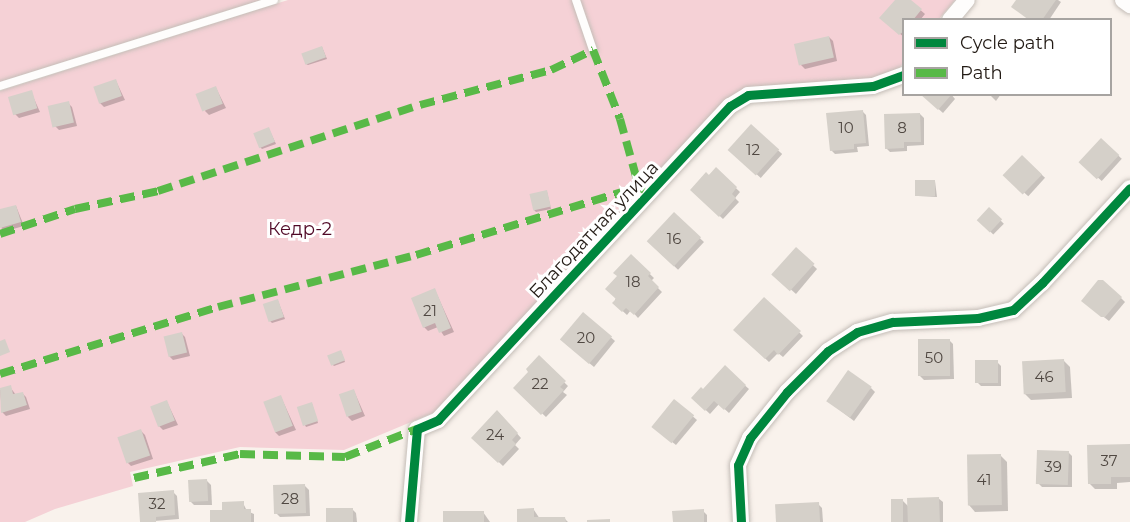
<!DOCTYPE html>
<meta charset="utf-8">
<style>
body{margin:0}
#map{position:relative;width:1130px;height:522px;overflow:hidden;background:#f9f2ec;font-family:Montserrat,sans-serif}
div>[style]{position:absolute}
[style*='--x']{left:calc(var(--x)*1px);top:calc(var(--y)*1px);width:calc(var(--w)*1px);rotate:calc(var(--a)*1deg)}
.green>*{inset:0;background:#f5d1d6}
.shadow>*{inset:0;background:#0003;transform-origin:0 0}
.building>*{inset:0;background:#d5d0c9;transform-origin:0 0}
.roads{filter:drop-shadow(0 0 2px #c4bdb7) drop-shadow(0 0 2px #c4bdb7)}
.lane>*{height:8px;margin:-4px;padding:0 4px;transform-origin:4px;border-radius:4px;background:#fefdfc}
.street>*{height:16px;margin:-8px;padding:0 8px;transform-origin:8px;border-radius:8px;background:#fefdfc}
.quiet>*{height:8px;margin-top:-4px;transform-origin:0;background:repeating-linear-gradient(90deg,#58b947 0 15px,transparent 0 23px)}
.cycleway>*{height:9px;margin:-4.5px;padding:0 4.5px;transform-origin:4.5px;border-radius:4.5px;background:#00873e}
span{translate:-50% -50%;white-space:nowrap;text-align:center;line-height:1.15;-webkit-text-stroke:6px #fff;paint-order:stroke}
.number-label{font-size:15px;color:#504842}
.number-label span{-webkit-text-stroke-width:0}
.park-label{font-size:18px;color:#500826}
.street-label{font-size:18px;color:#231b15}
.legend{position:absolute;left:902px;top:18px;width:210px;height:78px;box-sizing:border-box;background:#fff;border:2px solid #a7a4a1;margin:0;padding:8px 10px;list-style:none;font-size:18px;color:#231b15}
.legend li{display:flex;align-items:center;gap:12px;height:30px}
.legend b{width:30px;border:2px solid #a7a4a1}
</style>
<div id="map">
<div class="green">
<div style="clip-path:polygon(0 0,261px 0,0 82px)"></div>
<div style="clip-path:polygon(288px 0,955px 0,939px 19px,904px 20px,903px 63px,899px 69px,872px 79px,747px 90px,435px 412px,344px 450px,240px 447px,130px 472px,133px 486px,55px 509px,25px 522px,0 522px,0 91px)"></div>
</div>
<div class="shadow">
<div style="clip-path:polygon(897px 0,909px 0,925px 14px,920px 20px,904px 20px,904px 37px,885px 22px)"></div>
<div style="clip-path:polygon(1018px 0,1058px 0,1061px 2px,1049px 20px,1029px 20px)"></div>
<div style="clip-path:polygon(829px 37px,833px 41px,837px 61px,805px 69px,801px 65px,796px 45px)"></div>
<div style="clip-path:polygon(322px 47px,327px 59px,308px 65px,306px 64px)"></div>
<div style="clip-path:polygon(116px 81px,125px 100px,104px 107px,100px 103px)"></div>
<div style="clip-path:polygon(216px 88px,226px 108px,209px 115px,205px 111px)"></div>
<div style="clip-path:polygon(31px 92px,40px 112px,19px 118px,15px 114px)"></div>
<div style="clip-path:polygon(922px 94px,951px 94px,955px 99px,943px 113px)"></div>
<div style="clip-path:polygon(989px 94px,1001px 94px,996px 101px)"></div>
<div style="clip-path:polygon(68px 103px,72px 107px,77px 126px,59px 130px,55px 126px)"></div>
<div style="clip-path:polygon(862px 111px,866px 115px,869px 146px,857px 147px,858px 152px,835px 154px,831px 150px)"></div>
<div style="clip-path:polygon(920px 114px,924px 118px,924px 145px,907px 146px,907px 151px,890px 152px,886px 148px)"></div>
<div style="left:751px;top:126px;width:42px;height:32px;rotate:42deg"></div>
<div style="clip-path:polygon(269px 129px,276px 144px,262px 149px,260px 147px)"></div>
<div style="left:1101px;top:140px;width:28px;height:30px;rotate:42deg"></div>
<div style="left:1022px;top:157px;width:31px;height:25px;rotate:42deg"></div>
<div style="clip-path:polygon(716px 169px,740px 192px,735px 198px,739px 202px,723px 219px,692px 190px)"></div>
<div style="clip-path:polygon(935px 181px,937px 197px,918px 196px)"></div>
<div style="clip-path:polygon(547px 192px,551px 209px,536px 212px,534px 210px)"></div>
<div style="clip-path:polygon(16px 206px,24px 226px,2px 232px,0 211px)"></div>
<div style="left:989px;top:209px;width:21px;height:15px;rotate:45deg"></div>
<div style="left:674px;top:214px;width:41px;height:38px;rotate:43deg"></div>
<div style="clip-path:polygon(796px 249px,817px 269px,796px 294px,778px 278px)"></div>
<div style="clip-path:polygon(631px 256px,654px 278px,651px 281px,662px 292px,638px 318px,631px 310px,627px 315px,614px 303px)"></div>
<div style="clip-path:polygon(435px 290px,454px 332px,444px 336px,438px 327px,428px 331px,424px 327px)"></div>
<div style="clip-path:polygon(1121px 298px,1125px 302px,1109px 321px,1087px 304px)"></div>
<div style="clip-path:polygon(764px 299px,803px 336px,783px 357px,778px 353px,769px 362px,735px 330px)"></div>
<div style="clip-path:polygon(278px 301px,285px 319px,272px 323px,270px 321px)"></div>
<div style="clip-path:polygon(584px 314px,615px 341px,594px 367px,566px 344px)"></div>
<div style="clip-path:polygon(181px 333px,185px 337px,190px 356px,173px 360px,169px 356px)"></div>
<div style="clip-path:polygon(949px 340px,953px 344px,954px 379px,924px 380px,920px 376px)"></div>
<div style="clip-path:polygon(341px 351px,345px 362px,334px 366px,332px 364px)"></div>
<div style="clip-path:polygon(539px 358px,568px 386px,563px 392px,567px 395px,546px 417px,515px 388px,530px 372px)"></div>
<div style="clip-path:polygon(1064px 361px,1070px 367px,1072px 398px,1031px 400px,1025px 394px)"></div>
<div style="clip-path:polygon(997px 362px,1001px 366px,1001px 386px,981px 386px,977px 382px)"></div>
<div style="clip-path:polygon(725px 368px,749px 389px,729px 413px,719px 404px,710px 414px,693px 398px,704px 391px)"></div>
<div style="clip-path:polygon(10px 387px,16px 395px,22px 393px,26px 397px,30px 409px,6px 416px,2px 412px,0 390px)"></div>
<div style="clip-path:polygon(871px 388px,875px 392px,854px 421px,832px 404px)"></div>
<div style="clip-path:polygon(354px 391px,365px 416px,352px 421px,348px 417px)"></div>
<div style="clip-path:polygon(281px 397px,296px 430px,279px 436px,275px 432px)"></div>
<div style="clip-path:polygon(675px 401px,697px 420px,676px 445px,657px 430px)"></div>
<div style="clip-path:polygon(167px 402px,178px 425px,163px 430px,159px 426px)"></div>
<div style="clip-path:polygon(312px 404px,318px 423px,306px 427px,305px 425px)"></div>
<div style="clip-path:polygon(498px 412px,521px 438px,515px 445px,519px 449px,503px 466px,474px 438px)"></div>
<div style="clip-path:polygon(141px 431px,145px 435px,153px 459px,131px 466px,127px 462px)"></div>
<div style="clip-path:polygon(1130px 446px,1130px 482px,1117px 483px,1117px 489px,1095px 489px,1089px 483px)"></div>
<div style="clip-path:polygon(1068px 452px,1072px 456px,1072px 487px,1042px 487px,1038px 483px)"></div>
<div style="clip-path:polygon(1001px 456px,1007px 462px,1008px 511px,975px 512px,969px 505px)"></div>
<div style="clip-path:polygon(207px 481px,211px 485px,212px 505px,194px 505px,190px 501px)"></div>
<div style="clip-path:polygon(305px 486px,309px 490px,310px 516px,280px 517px,276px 513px)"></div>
<div style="clip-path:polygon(173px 492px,177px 496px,179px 519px,142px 522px)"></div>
<div style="clip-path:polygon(938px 498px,943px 502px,943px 522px,893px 522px,902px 500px,909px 507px)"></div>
<div style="clip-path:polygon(243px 503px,247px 511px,254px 514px,254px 522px,212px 522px,224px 511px)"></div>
<div style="clip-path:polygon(818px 504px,822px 508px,823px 522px,777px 522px)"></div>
<div style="clip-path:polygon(352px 509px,356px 513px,357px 522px,329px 522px)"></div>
<div style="clip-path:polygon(534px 510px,540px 519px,565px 519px,568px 522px,518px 522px)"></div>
<div style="clip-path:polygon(703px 511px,707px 515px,707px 522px,674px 522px)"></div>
<div style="clip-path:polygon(483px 512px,490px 522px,445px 522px)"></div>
</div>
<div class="building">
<div style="clip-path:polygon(895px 0,911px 0,922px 9px,913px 20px,904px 20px,904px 31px,899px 35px,879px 18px)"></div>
<div style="clip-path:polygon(1016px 0,1056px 0,1042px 20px,1029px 20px,1011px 7px)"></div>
<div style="left:829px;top:36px;width:22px;height:36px;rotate:77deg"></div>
<div style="left:322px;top:46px;width:12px;height:22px;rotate:70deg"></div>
<div style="left:116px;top:79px;width:18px;height:24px;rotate:71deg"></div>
<div style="left:216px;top:86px;width:19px;height:22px;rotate:69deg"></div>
<div style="left:32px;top:90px;width:19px;height:25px;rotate:74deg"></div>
<div style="clip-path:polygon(920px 94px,952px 94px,938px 110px)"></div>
<div style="left:69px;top:101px;width:22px;height:22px;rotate:77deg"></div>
<div style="clip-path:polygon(863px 110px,866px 143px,854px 144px,854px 149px,830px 151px,826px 113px)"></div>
<div style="clip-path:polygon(920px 113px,921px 142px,904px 142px,904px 148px,885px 149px,884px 114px)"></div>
<div style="left:751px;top:124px;width:38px;height:35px;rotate:42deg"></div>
<div style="left:269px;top:127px;width:16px;height:17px;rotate:68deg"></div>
<div style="left:1101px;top:138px;width:25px;height:33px;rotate:43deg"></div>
<div style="left:1022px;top:155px;width:28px;height:28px;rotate:44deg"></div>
<div style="clip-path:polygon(716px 167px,737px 187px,732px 194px,736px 198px,719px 217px,690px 190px,706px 172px,709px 175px)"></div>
<div style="left:915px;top:180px;width:20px;height:16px"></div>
<div style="left:547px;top:190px;width:17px;height:18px;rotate:77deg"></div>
<div style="clip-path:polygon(16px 205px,21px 222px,0 228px,0 209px)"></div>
<div style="left:989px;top:207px;width:18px;height:18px;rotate:43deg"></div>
<div style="left:674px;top:212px;width:37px;height:40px;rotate:43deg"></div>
<div style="left:796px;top:247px;width:25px;height:37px;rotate:42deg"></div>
<div style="clip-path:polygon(631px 254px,651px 273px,648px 276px,659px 287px,634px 315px,626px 308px,622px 312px,612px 303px,616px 299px,605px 289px,617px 276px,613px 273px)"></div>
<div style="clip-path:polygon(1098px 280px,1103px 280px,1122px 297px,1105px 317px,1101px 317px,1081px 301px)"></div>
<div style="clip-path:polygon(435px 288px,451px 328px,439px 333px,435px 323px,423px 328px,411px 298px)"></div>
<div style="clip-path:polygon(764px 297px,801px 331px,778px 355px,774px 350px,765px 359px,733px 330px)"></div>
<div style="left:278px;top:299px;width:19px;height:16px;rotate:72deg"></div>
<div style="left:583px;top:312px;width:38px;height:36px;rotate:40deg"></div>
<div style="left:182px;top:332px;width:21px;height:19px;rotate:76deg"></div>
<div style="clip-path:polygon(5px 339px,10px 352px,0 356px,0 341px)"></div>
<div style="left:918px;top:339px;width:32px;height:37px"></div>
<div style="left:341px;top:350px;width:11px;height:15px;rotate:68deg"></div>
<div style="clip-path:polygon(539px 355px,566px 381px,560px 387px,564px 390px,541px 415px,513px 388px,528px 372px,526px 369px)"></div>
<div style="left:1064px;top:359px;width:33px;height:42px;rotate:87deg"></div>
<div style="left:975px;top:360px;width:23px;height:23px"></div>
<div style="clip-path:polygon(725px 365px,746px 385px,724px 410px,714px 401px,705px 411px,691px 398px,701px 387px,703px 389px)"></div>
<div style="left:848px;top:370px;width:29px;height:38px;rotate:35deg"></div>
<div style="clip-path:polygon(11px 385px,13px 394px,23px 392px,27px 405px,1px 413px,0 388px)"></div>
<div style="left:354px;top:389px;width:24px;height:16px;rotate:71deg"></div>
<div style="left:281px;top:395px;width:33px;height:19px;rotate:69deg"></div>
<div style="left:674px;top:399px;width:26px;height:36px;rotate:39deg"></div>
<div style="left:167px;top:400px;width:22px;height:18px;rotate:69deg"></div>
<div style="left:312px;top:402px;width:20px;height:16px;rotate:72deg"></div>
<div style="clip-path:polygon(497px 410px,518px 433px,512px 440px,516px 444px,498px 463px,471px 438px)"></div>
<div style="left:141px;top:429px;width:28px;height:25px;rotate:71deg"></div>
<div style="clip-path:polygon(1130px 444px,1130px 477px,1111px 477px,1111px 484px,1088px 484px,1087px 445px)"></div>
<div style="left:1037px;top:450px;width:32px;height:34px;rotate:2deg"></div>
<div style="left:1001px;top:454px;width:51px;height:34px;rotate:89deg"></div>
<div style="left:207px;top:479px;width:22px;height:19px;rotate:87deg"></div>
<div style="left:305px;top:484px;width:29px;height:32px;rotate:88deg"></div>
<div style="clip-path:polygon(174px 490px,175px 515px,156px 517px,156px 522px,140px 522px,138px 493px)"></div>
<div style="left:939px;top:497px;width:25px;height:32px;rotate:88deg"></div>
<div style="left:891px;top:499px;width:12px;height:23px"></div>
<div style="clip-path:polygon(244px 501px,244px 509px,251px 509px,251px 522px,210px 522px,210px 510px,222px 510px,222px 502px)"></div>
<div style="left:819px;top:502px;width:20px;height:44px;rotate:87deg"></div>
<div style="left:353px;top:508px;width:14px;height:27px;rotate:90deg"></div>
<div style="clip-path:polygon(534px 508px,534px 517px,565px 517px,566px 522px,517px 522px,517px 509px)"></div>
<div style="clip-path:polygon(704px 509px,704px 522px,673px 522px,672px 511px)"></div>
<div style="left:484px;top:511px;width:11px;height:41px;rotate:90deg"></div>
<div style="clip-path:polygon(610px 519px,610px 522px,587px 522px,587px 520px)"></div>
</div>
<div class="roads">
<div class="lane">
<div style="--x:576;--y:0;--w:53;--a:71.2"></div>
<div style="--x:0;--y:86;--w:287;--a:-17.4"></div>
</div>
<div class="street">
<div style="--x:1123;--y:0;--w:9;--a:36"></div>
<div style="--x:950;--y:20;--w:26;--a:-50"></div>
<div style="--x:409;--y:522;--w:93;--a:-85.1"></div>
<div style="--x:417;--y:429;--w:23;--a:-23"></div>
<div style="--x:438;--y:420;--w:429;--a:-47.1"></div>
<div style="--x:730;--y:106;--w:21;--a:-31"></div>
<div style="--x:748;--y:95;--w:125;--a:-4.1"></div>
<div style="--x:873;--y:86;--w:33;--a:-20"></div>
<div style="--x:741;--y:522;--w:57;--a:-93"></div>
<div style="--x:738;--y:465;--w:30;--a:-66"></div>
<div style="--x:750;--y:438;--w:59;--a:-51.2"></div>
<div style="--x:787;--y:392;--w:58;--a:-45"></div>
<div style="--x:828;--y:351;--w:35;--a:-33"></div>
<div style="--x:857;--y:332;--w:37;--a:-16"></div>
<div style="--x:893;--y:322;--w:85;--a:-2.7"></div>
<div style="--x:978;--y:318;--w:36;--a:-13"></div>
<div style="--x:1013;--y:310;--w:40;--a:-43"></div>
<div style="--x:1042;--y:283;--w:129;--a:-47.2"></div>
</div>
</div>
<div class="quiet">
<div style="--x:0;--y:234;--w:79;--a:-18.4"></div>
<div style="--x:75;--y:209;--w:85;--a:-12.2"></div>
<div style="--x:158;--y:191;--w:276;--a:-18.2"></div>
<div style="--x:420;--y:105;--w:136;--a:-15"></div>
<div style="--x:551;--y:70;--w:47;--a:-25.5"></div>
<div style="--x:593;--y:50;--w:74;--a:68.6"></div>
<div style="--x:620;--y:119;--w:71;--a:74.4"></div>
<div style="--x:0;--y:374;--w:228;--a:-17.1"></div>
<div style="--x:218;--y:307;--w:205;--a:-14.7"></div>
<div style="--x:416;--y:255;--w:233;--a:-17"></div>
<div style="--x:639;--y:187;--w:6;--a:31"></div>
<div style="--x:134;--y:478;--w:109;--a:-12.8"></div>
<div style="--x:240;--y:454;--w:105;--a:1.6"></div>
<div style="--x:345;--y:457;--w:77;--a:-21.3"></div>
</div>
<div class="cycleway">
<div style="--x:409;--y:522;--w:93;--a:-85.1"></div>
<div style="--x:417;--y:429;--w:23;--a:-23"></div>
<div style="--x:438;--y:420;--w:429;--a:-47.1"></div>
<div style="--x:730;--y:106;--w:21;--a:-31"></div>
<div style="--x:748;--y:95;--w:125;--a:-4.1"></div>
<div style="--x:873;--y:86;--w:33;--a:-20"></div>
<div style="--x:741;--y:522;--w:57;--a:-93"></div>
<div style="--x:738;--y:465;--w:30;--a:-66"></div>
<div style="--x:750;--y:438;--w:59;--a:-51.2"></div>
<div style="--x:787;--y:392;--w:58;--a:-45"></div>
<div style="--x:828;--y:351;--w:35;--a:-33"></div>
<div style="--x:857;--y:332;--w:37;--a:-16"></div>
<div style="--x:893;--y:322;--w:85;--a:-2.7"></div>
<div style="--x:978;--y:318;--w:36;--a:-13"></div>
<div style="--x:1013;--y:310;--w:40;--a:-43"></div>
<div style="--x:1042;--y:283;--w:129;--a:-47.2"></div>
</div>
<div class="number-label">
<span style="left:846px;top:128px">10</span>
<span style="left:902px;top:128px">8</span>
<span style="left:753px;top:150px">12</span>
<span style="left:674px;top:239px">16</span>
<span style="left:633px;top:282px">18</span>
<span style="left:430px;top:311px">21</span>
<span style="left:586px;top:338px">20</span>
<span style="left:934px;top:358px">50</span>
<span style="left:1044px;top:377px">46</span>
<span style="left:540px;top:384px">22</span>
<span style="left:495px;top:435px">24</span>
<span style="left:1109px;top:461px">37</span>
<span style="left:1053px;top:467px">39</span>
<span style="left:984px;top:480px">41</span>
<span style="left:290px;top:499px">28</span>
<span style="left:157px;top:504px">32</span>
</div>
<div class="park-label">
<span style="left:300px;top:229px">Кедр-2</span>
</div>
<div class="street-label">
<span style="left:594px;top:230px;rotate:-47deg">Благодатная улица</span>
</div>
<ul class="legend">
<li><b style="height:8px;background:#00873e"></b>Cycle path</li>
<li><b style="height:8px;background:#58b947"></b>Path</li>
</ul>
</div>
